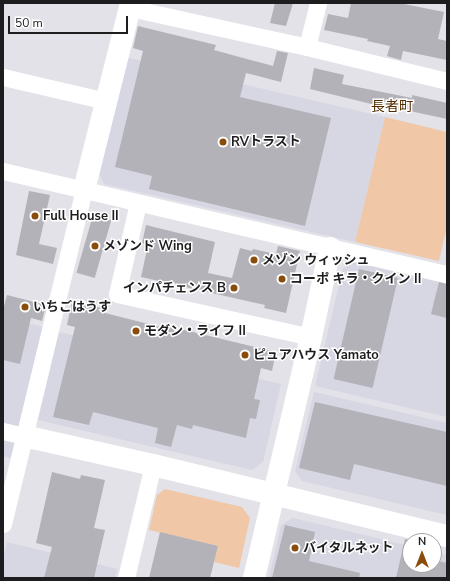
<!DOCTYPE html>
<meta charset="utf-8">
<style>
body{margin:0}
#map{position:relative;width:450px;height:581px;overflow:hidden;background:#e3e2e8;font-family:"Nunito Sans","Noto Sans JP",sans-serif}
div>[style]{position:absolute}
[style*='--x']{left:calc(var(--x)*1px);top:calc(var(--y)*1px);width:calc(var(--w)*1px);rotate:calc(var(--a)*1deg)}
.built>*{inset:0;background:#d7d6e3}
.green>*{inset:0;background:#f0c7a7}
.building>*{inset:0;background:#b2b2b8;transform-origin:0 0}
.street>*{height:17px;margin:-8.5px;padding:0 8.5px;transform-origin:8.5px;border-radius:8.5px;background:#fff}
.secondary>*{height:22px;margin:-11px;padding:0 11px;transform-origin:11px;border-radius:11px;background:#fff}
.dots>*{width:11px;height:11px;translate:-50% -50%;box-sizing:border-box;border:2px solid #fff;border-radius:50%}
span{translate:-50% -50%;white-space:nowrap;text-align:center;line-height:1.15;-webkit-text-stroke:3px #fff;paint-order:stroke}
.poi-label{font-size:13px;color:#1d1d1f;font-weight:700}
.left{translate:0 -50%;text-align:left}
.right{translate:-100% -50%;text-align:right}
.neighbourhood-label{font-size:14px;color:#552c00}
.frame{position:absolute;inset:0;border:4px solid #1d1d1f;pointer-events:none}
.north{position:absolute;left:402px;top:533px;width:40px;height:40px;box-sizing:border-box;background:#fff;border:1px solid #a5a5a5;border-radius:50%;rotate:0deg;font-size:11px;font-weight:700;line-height:16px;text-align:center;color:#1d1d1f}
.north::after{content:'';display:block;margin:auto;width:14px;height:18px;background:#894c0b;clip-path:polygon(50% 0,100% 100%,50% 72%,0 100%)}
.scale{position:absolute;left:8px;top:16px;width:120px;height:18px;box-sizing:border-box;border:2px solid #1d1d1f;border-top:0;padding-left:5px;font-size:12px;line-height:14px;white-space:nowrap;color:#1d1d1f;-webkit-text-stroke:3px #fff;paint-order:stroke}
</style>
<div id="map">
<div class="built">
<div style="clip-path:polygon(125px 57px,385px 117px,355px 242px,104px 184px,98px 171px)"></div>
<div style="clip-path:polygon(349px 261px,447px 284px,447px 417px,315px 386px,343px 268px,347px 266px)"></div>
<div style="clip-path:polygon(3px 317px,43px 327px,12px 458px,3px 456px)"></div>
<div style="clip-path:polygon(59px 332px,281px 384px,263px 462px,252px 470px,38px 420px)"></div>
<div style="clip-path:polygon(314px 392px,447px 423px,447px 515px,302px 481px,295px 471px)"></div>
<div style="clip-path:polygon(293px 518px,410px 546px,410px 565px,434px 565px,434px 552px,447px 555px,447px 578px,269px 578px,281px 525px)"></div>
<div style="clip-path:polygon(7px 542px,118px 569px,115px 578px,3px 578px,3px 560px)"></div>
</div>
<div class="green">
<div style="clip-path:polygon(385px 117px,447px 132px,447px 226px,439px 261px,355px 242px)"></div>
<div style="clip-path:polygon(165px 489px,242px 507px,250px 518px,239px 568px,214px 562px,218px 546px,149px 530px,157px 495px)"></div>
</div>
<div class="building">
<div style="clip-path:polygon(275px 3px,293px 3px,286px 26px,270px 23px)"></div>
<div style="clip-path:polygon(351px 3px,399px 3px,444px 12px,438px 39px,447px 41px,447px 60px,403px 51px,401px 60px,387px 56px,390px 46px,367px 41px,368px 39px,324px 30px,328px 14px,348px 18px)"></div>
<div style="clip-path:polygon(138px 26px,216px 45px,214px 50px,273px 66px,277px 51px,288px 53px,281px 82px,246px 73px,240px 97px,331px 118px,305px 226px,149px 189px,152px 176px,115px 167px,143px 51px,133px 48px)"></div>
<div style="clip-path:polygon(314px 68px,344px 75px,342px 84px,412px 98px,412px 95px,447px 103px,447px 119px,396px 108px,396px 110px,310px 89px)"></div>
<div style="clip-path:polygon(29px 191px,50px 195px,39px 244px,57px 248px,53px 264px,16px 255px)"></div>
<div style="left:93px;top:215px;width:19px;height:60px;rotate:16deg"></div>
<div style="clip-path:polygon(146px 225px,215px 242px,208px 273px,232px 278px,240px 248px,252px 251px,253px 249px,276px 254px,278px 246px,300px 251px,286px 313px,264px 308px,265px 305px,141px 277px,148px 245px,142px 243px)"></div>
<div style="left:359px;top:269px;width:40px;height:113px;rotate:13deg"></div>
<div style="clip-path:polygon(439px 282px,447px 284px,447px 318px,431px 314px)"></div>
<div style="clip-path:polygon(7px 295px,46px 305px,42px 321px,31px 318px,20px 364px,3px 360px,3px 310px)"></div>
<div style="clip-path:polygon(72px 301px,106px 309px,105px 313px,168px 329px,168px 326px,276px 352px,272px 371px,261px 368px,254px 399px,260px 400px,256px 419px,250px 418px,246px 438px,193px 425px,192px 429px,177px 425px,171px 447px,155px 443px,158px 428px,93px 412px,89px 425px,53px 417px,75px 327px,67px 325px)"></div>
<div style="clip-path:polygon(315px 402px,447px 432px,447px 486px,354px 464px,350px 480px,299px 468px)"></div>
<div style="clip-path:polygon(52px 472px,80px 479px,81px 475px,105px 480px,94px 528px,105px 530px,94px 578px,44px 578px,52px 547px,36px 543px)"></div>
<div style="clip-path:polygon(285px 525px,315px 532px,309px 561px,360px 573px,359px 578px,272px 578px)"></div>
<div style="clip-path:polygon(160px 532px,218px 546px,210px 578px,149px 578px)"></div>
<div style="clip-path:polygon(405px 539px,410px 540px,410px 565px,434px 565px,434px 560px,447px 563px,447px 578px,396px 578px)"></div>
</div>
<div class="street">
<div style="--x:130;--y:8;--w:181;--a:12.4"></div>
<div style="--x:307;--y:47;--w:144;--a:13.7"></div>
<div style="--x:307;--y:47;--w:45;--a:-76"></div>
<div style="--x:3;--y:77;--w:106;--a:13.1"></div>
<div style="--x:3;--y:171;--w:456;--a:13.1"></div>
<div style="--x:138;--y:203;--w:93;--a:103"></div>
<div style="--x:117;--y:294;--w:199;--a:12.5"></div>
<div style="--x:3;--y:431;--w:22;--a:13"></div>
<div style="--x:3;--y:524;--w:344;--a:-76.4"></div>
<div style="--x:126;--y:578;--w:116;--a:-76.6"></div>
</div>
<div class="secondary">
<div style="--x:84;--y:190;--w:193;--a:-75.9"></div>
<div style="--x:24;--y:436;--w:132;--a:12.7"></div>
<div style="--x:153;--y:465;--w:302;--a:13.6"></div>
<div style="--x:254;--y:578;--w:248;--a:-76.7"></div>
<div style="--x:311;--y:337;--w:91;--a:-77.9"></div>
</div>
<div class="dots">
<div style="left:223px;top:142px;background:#894c0b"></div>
<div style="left:35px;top:216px;background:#894c0b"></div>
<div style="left:95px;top:246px;background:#894c0b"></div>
<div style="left:254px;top:260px;background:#894c0b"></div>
<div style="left:282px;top:279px;background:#894c0b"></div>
<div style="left:234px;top:288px;background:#894c0b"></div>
<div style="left:25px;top:307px;background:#894c0b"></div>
<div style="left:136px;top:331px;background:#894c0b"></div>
<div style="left:245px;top:355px;background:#894c0b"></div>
<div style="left:295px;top:548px;background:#894c0b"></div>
</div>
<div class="poi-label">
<span class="left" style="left:231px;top:142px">RVトラスト</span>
<span class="left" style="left:43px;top:216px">Full House II</span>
<span class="left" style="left:103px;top:246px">メゾンド Wing</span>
<span class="left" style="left:262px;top:260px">メゾン ウィッシュ</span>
<span class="left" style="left:290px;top:279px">コーポ キラ・クイン II</span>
<span class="right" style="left:226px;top:288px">インパチェンス B</span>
<span class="left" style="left:33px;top:307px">いちごはうす</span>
<span class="left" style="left:144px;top:331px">モダン・ライフ II</span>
<span class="left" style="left:253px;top:355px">ピュアハウス Yamato</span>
<span class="left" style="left:303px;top:548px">バイタルネット</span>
</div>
<div class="neighbourhood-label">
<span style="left:392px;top:107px">長者町</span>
</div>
<div class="frame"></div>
<div class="north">N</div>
<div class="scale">50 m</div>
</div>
